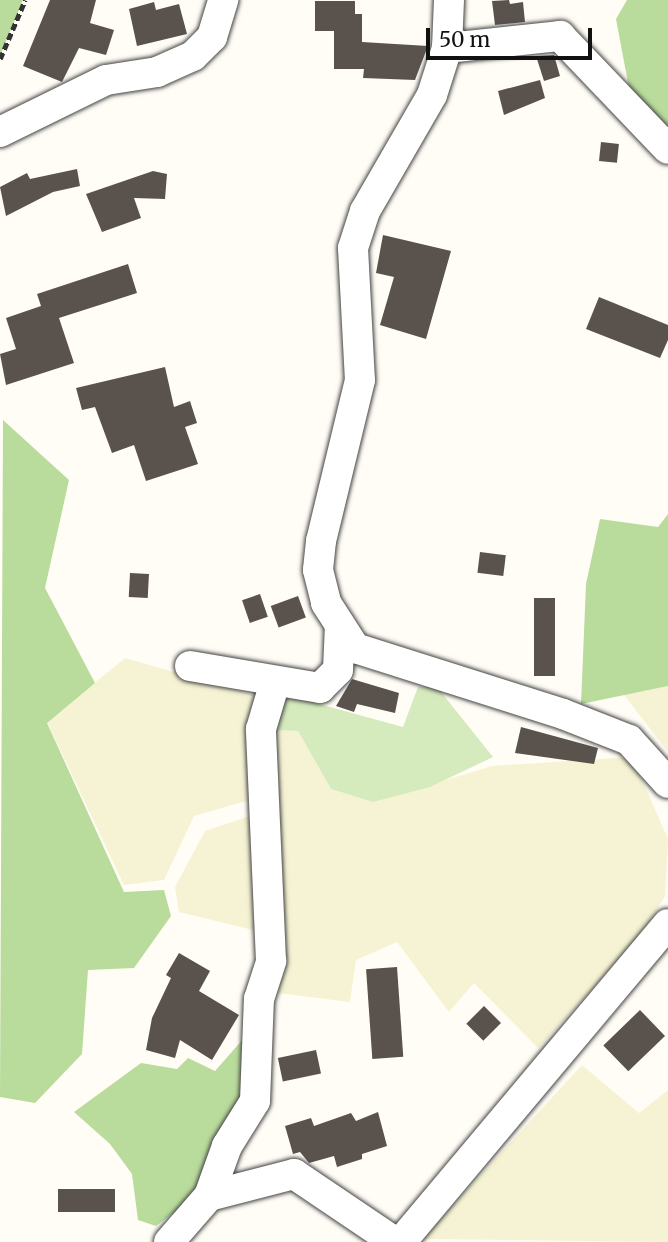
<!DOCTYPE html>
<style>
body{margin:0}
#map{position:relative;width:668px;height:1242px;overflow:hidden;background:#fffdf5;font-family:Merriweather,serif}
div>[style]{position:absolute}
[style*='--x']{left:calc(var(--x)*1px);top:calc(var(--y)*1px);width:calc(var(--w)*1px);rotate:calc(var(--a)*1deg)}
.farmland>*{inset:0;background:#f6f3d4}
.green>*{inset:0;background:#d5ebbd}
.forest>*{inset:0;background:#b9dc9c}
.building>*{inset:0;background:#5a524d;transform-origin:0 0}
.path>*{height:4.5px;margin-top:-2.25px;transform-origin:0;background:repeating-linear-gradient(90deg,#333 0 7px,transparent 0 10.5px)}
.roads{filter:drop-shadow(0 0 2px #444) drop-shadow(0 0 2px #444)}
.minor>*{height:30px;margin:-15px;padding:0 15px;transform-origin:15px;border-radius:15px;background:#fff}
span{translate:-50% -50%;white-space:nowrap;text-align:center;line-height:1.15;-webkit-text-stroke:7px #fff;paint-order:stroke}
.scale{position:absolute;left:426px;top:28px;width:166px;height:32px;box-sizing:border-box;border:4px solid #111;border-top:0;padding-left:9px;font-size:21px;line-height:24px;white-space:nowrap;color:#111;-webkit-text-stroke:5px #fff;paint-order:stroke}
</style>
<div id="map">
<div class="farmland">
<div style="clip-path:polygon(125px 658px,260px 697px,260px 797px,194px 816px,164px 880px,124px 885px,47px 722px)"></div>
<div style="clip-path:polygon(668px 686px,668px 752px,624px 695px)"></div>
<div style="clip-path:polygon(268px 730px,298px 731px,331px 789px,373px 802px,492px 766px,632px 757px,668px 839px,665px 896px,639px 938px,538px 1048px,474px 983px,449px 1012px,397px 942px,356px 960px,350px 1002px,278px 993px,285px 954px)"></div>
<div style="clip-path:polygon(259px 813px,265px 933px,179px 912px,175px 887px,205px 831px)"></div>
<div style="clip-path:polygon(582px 1065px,639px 1113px,668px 1090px,668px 1242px,422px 1239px)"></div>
</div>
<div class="green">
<div style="clip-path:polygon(418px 687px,437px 687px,493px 757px,430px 787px,373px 802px,331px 789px,298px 731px,268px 730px,286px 695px,403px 727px)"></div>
</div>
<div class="forest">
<div style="clip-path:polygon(0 0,23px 0,0 56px)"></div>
<div style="clip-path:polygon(627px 0,668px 0,668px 128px,635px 120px,616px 19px)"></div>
<div style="clip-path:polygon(3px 420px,69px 480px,45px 588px,95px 683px,47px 723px,124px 892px,164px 890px,171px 916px,134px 968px,88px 970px,82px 1054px,35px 1103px,0 1097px)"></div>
<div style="clip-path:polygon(668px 514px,668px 686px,581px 704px,586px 584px,600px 519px,658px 527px)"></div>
<div style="clip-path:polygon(244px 1038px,249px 1099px,197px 1195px,156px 1226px,138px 1220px,132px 1174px,110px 1144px,74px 1112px,141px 1063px,177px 1069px,188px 1058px,215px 1071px)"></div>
</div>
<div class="building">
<div style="clip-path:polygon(50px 0,96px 0,90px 23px,114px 30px,106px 55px,79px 48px,62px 82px,23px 66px)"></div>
<div style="clip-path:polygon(509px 0,510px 4px,523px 2px,525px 22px,495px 25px,492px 1px)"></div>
<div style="clip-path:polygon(315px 1px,355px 1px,355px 14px,362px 14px,362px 42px,428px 46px,415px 80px,363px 78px,364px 69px,334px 69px,334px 31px,315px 31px)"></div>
<div style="clip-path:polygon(154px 2px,156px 10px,179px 4px,187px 34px,137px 46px,129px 9px)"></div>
<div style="clip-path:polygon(554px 55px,560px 76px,544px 81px,536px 56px)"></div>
<div style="clip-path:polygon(540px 80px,545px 98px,504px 115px,498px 91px)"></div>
<div style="left:601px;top:142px;width:18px;height:19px;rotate:6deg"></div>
<div style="clip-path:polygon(77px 169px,80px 186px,53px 192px,6px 216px,0 187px,27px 173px,30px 179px)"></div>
<div style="clip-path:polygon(153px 171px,167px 174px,165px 199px,134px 198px,141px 218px,102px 232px,86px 194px)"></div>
<div style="clip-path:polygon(383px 235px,451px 251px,426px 339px,380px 325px,394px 277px,376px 273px)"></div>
<div style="clip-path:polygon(128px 264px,137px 293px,59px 318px,74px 363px,6px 385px,0 354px,16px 349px,6px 318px,41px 306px,37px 294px)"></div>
<div style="clip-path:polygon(599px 297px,668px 325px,668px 340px,660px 358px,586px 329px)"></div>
<div style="clip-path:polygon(165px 367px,174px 407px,190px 401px,197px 423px,185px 427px,198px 464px,146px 481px,134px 445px,112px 453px,95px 407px,82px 410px,76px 388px)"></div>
<div style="left:480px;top:552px;width:26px;height:21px;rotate:7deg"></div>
<div style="left:130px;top:573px;width:19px;height:24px;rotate:3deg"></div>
<div style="left:260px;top:594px;width:24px;height:19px;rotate:71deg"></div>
<div style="left:298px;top:596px;width:23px;height:29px;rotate:70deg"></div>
<div style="left:534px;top:598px;width:21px;height:78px"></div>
<div style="clip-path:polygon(352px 679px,399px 693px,395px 713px,357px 704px,354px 712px,336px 706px)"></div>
<div style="clip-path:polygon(521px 727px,598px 748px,594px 764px,515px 753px)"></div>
<div style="clip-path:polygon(179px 953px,210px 971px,199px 991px,239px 1015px,212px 1060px,180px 1040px,175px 1058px,146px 1050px,152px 1018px,171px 978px,166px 975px)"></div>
<div style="left:397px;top:967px;width:90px;height:31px;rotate:86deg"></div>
<div style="left:484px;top:1006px;width:24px;height:25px;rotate:45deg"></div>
<div style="left:640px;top:1010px;width:36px;height:51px;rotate:46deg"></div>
<div style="left:316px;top:1050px;width:24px;height:39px;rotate:78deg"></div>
<div style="clip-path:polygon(378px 1112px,387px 1146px,362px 1154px,362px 1159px,337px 1167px,334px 1156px,309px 1163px,300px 1152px,293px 1154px,285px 1126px,311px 1118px,314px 1126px,351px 1113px,356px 1121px)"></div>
<div style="left:58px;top:1189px;width:57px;height:23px"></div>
</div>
<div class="path">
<div style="--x:0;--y:59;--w:64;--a:-67"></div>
</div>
<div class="roads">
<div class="minor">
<div style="--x:449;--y:0;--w:48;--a:92.4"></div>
<div style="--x:447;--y:48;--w:49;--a:107.7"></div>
<div style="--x:432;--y:95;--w:134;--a:120"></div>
<div style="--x:365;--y:211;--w:39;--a:108"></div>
<div style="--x:353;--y:248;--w:132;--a:87"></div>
<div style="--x:360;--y:380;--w:166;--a:103.6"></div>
<div style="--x:321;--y:541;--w:29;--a:96"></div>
<div style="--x:318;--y:570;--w:34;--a:76"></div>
<div style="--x:326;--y:603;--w:54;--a:57.2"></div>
<div style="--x:355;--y:648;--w:218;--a:17.6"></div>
<div style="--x:563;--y:714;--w:71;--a:21.5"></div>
<div style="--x:629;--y:740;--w:58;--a:47.8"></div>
<div style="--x:447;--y:48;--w:114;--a:-6.1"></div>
<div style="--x:560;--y:36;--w:156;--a:46.3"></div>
<div style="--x:0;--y:132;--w:118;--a:-26.1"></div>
<div style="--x:106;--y:80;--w:52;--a:-8.9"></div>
<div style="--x:157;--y:72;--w:39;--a:-24"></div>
<div style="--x:193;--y:56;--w:27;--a:-45"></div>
<div style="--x:212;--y:37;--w:39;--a:-73"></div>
<div style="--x:190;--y:666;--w:132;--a:9.6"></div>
<div style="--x:320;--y:688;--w:25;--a:-45"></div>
<div style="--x:338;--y:670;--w:45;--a:-87.5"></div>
<div style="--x:209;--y:1196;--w:53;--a:-70.2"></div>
<div style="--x:227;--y:1146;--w:53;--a:-58.1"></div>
<div style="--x:255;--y:1101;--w:102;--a:-87.8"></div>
<div style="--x:259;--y:999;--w:40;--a:-72"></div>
<div style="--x:271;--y:961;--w:232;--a:-92.5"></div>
<div style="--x:261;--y:729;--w:49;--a:-73.4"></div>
<div style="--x:169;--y:1242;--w:61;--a:-49"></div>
<div style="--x:209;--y:1196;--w:88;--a:-14.5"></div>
<div style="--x:294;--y:1174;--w:122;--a:34"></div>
<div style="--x:401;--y:1242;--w:415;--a:-50"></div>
</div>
</div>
<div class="scale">50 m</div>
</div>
